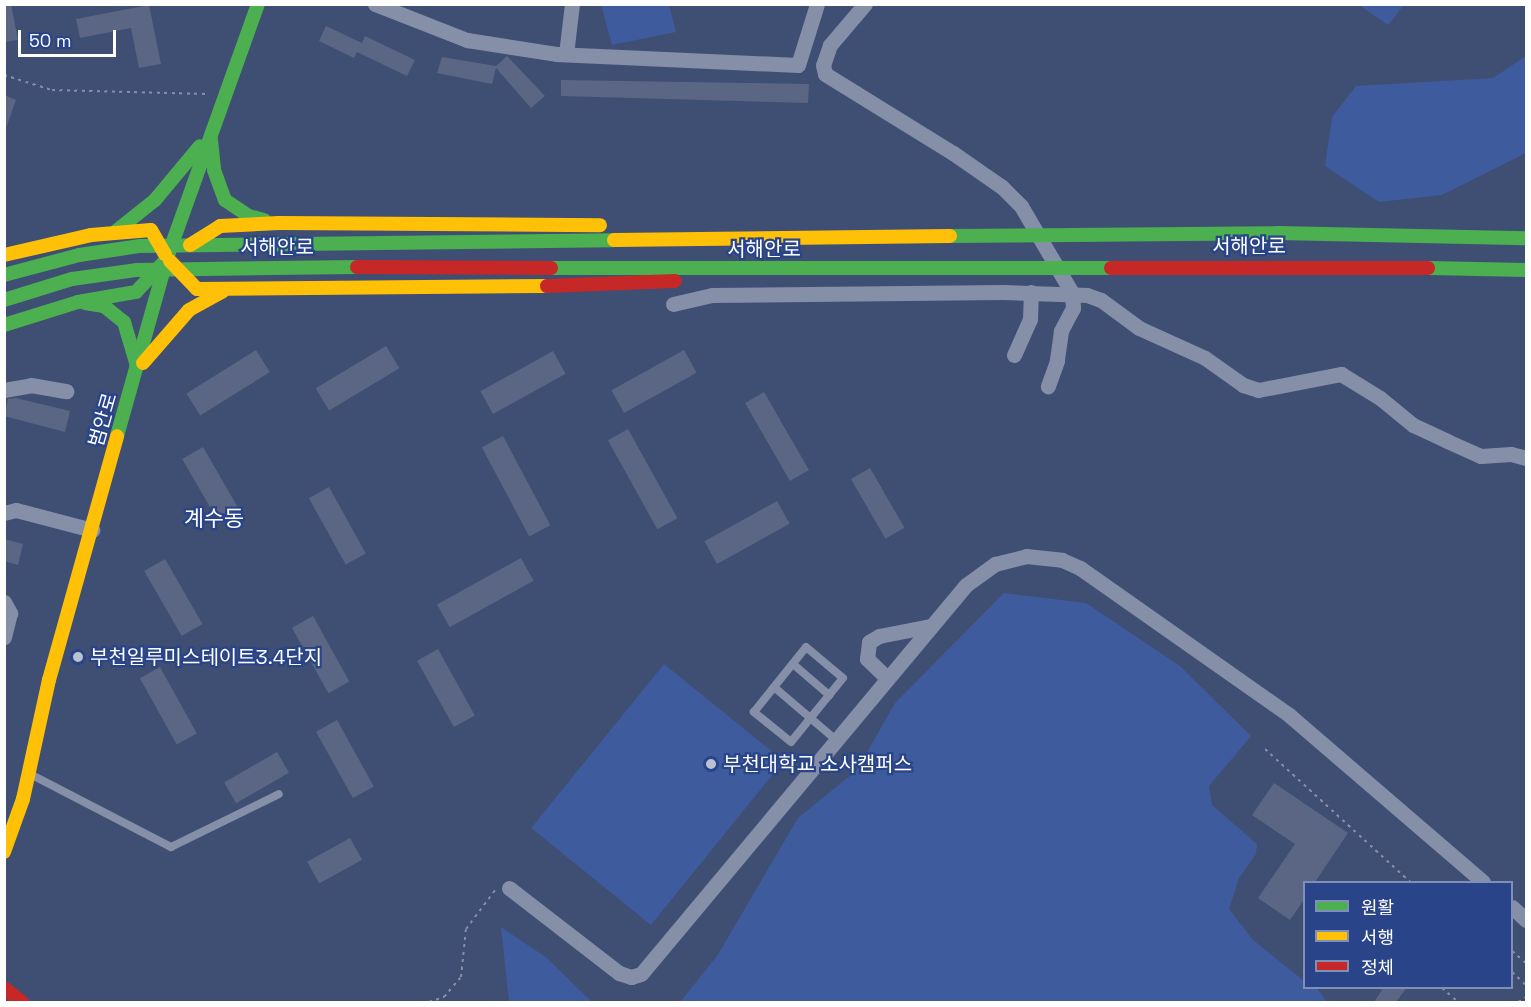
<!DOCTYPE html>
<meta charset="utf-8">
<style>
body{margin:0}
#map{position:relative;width:1531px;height:1007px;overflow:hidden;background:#3f4e73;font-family:"Space Grotesk","Noto Sans KR",sans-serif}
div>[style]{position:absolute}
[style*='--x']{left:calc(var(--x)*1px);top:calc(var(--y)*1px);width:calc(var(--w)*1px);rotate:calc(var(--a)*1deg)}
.green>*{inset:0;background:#3e5b9e;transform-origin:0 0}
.building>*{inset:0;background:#5a6684;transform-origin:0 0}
.path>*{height:2px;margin-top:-1px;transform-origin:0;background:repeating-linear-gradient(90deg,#868fa8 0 3px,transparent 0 7.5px)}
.lane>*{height:8px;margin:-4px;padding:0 4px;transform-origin:4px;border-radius:4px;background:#868fa8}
.street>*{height:15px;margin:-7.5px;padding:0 7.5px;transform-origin:7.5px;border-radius:7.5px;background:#868fa8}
.fast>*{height:14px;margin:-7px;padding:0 7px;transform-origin:7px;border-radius:7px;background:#4caf50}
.slow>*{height:14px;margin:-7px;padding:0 7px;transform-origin:7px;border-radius:7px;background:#ffc107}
.jam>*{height:14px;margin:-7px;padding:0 7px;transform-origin:7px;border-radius:7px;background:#c62828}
.dots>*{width:16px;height:16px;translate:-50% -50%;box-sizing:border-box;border:3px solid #294489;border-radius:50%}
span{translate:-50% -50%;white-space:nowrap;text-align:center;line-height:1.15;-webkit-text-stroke:4.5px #294489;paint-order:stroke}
.street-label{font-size:20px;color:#fff}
.poi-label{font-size:20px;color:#fff}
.left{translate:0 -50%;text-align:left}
.quarter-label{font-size:22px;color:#fff}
.frame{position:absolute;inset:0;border:6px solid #fff;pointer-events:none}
.legend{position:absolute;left:1303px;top:881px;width:210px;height:108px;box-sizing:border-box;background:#294489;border:2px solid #7f8fb8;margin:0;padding:8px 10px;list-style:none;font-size:18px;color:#fff}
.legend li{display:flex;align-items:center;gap:12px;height:30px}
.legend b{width:30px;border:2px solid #7f8fb8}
.scale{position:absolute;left:18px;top:30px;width:98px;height:27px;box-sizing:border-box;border:3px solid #fff;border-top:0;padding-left:8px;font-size:18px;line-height:21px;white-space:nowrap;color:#fff;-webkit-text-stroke:4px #294489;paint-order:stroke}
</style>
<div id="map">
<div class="green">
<div style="clip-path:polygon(601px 5px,669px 5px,676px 32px,612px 45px)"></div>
<div style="clip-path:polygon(1359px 5px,1359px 4px,1404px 5px,1388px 25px)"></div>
<div style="clip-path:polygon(1526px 56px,1526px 153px,1442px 195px,1379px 202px,1325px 166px,1332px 117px,1356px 86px,1493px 78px)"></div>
<div style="clip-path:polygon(1004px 593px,1086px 603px,1180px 666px,1251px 736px,1209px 786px,1212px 805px,1257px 844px,1256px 854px,1239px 878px,1229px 909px,1253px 940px,1304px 981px,1304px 988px,1317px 988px,1327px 1002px,680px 1002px,717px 956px,798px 818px,857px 770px,895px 703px)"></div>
<div style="left:664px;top:664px;width:154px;height:211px;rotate:39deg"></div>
<div style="clip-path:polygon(501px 927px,547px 958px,592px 1002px,509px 1002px)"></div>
</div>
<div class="building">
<div style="clip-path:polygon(4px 4px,11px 4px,18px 40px,4px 42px)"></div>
<div style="clip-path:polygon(149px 5px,161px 64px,139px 68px,131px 28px,80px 38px,76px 19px)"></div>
<div style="clip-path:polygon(326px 26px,362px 43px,365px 36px,415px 60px,407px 76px,357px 52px,354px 58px,319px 41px)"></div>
<div style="clip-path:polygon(507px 56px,545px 96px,531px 108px,496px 68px,492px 84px,437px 73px,442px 57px,496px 66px)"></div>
<div style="clip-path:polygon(561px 80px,809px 84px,808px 103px,561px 96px)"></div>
<div style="clip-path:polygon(4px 95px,16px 100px,6px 128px,4px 128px)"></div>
<div style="left:386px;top:346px;width:26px;height:82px;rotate:59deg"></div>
<div style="left:256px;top:350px;width:26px;height:82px;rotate:58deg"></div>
<div style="left:684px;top:350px;width:26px;height:83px;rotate:61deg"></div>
<div style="left:553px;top:351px;width:26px;height:83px;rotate:61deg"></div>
<div style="left:764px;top:392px;width:90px;height:22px;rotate:60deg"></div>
<div style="clip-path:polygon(16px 398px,70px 411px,65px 432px,4px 416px,8px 399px)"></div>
<div style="left:628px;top:429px;width:102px;height:23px;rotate:61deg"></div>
<div style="left:503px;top:436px;width:101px;height:24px;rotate:62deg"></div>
<div style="left:203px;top:447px;width:75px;height:24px;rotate:60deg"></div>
<div style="left:870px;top:468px;width:69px;height:22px;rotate:60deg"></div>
<div style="left:329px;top:487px;width:76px;height:23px;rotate:61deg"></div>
<div style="left:777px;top:501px;width:26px;height:83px;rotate:61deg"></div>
<div style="clip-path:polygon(4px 539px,23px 544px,18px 565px,4px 561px)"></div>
<div style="left:521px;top:558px;width:26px;height:96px;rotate:61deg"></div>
<div style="left:165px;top:559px;width:75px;height:24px;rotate:60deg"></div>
<div style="left:313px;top:616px;width:75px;height:24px;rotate:61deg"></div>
<div style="left:438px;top:649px;width:76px;height:24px;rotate:61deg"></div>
<div style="left:160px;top:667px;width:76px;height:23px;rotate:61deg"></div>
<div style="left:337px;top:720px;width:76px;height:24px;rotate:61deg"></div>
<div style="left:277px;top:752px;width:24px;height:61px;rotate:60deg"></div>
<div style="clip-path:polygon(1274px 783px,1348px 833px,1315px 882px,1305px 882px,1305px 898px,1290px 920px,1258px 898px,1295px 844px,1252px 815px)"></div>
<div style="left:350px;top:838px;width:25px;height:49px;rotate:61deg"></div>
<div style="clip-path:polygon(1384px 987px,1407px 987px,1396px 1002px,1374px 1002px)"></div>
</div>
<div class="path">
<div style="--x:4;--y:75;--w:50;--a:17.4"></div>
<div style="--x:52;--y:90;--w:155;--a:1.5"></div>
<div style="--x:1265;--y:749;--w:197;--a:42.5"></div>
<div style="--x:1512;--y:951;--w:18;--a:41"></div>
<div style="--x:1512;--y:972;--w:19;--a:43"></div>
<div style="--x:1442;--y:988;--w:21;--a:41"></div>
<div style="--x:429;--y:1002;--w:16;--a:-18"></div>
<div style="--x:444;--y:997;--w:26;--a:-50"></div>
<div style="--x:461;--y:977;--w:48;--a:-84.1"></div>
<div style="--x:466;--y:929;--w:50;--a:-53.1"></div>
<div style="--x:1518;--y:1002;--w:9;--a:-32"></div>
</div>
<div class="lane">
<div style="--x:806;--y:647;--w:48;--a:40"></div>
<div style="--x:843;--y:678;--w:82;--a:129.1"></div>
<div style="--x:791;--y:742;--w:48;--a:-141"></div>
<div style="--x:754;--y:712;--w:83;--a:-51.3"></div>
<div style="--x:793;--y:664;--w:48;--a:40.7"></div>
<div style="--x:774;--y:687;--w:82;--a:40.5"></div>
<div style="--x:30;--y:774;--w:159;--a:27.4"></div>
<div style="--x:171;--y:847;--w:120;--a:-26.1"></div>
</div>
<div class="street">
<div style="--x:375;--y:4;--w:99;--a:21.4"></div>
<div style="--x:467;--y:40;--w:90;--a:8.9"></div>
<div style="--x:556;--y:54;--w:242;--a:2.6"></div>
<div style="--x:798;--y:65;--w:64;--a:-72.7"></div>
<div style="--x:865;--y:4;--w:54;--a:130.5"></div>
<div style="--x:830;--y:45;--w:21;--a:109"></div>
<div style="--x:823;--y:65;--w:9;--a:77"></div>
<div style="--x:825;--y:74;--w:150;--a:31.7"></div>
<div style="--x:953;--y:153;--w:60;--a:34.8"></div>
<div style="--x:1002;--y:187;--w:27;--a:45"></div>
<div style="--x:1021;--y:206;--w:101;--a:59.6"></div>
<div style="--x:1072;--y:293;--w:15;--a:86"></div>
<div style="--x:1073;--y:308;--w:26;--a:118"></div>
<div style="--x:1061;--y:331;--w:30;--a:98"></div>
<div style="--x:1057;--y:361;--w:27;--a:110"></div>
<div style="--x:566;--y:54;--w:50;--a:-83.2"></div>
<div style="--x:673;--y:304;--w:40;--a:-13"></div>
<div style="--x:712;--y:295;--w:291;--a:-0.6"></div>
<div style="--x:1003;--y:292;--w:84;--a:2"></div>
<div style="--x:1087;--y:295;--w:15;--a:20"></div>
<div style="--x:1101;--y:300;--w:47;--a:36.4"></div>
<div style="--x:1139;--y:328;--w:72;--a:24.4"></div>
<div style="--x:1205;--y:358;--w:47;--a:35.4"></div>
<div style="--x:1243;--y:385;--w:16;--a:18"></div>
<div style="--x:1258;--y:390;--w:85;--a:-10.9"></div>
<div style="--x:1341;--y:374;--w:46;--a:31.6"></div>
<div style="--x:1380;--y:398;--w:43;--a:39.3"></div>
<div style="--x:1413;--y:425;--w:38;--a:25"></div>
<div style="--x:1447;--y:441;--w:37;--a:24"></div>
<div style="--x:1481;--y:456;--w:30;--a:-4"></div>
<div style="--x:1511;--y:454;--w:16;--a:15"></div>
<div style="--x:1014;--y:355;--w:39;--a:-66"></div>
<div style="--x:1030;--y:319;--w:27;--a:-88"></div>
<div style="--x:4;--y:390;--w:27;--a:-10"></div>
<div style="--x:31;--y:385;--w:36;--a:10"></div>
<div style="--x:4;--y:513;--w:12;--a:-14"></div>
<div style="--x:16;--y:510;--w:79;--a:14.7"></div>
<div style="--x:4;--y:602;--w:13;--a:61"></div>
<div style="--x:10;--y:613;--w:25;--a:104"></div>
<div style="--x:887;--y:678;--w:28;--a:-136"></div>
<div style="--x:867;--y:659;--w:17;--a:-83"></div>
<div style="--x:869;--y:642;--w:12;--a:-31"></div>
<div style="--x:879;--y:636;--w:52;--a:-11.1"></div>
<div style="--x:509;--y:888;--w:139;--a:37.7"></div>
<div style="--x:619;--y:973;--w:13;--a:18"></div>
<div style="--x:631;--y:977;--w:10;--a:-17"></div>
<div style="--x:641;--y:974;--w:507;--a:-50.12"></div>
<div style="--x:966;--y:585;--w:36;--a:-36"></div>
<div style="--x:995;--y:564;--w:32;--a:-14"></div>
<div style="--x:1026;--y:556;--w:36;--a:6"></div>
<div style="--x:1062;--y:560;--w:20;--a:24"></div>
<div style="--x:1080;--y:568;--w:256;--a:35.1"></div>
<div style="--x:1289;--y:715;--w:256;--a:40.7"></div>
<div style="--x:1512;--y:907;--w:19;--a:43"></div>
</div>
<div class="fast">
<div style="--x:211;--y:140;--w:30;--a:84"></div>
<div style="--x:214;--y:170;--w:32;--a:70"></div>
<div style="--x:225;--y:200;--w:29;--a:34"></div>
<div style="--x:249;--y:216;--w:16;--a:15"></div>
<div style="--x:115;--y:232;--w:51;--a:-38.7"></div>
<div style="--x:155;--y:200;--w:70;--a:-50.2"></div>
<div style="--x:950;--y:236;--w:328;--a:-0.5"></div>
<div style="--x:1278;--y:233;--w:248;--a:1.2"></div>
<div style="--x:551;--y:268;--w:560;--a:0"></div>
<div style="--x:1428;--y:268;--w:98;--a:1.2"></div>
<div style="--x:4;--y:275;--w:78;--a:-14.9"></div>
<div style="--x:79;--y:255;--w:62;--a:-8.4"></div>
<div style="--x:140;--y:246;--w:474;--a:-0.7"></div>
<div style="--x:4;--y:300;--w:71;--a:-17.2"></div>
<div style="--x:72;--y:279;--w:66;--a:-7.9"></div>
<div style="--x:137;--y:270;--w:220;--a:-0.8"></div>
<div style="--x:85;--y:303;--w:19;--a:9"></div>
<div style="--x:104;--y:306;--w:26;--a:39"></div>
<div style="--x:124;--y:322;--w:46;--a:73.5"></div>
<div style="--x:4;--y:325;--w:77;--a:-17.3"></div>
<div style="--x:78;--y:302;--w:59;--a:-9.8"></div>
<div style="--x:136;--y:292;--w:40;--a:-47"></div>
<div style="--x:117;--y:436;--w:185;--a:-74.3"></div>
<div style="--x:167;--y:258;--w:270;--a:-70.3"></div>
</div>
<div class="slow">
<div style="--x:614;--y:240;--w:336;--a:-0.7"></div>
<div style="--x:190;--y:245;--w:36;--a:-32"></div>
<div style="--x:220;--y:226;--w:59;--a:-2.9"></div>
<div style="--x:279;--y:223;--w:321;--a:0.4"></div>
<div style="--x:4;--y:255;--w:89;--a:-12.9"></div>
<div style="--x:91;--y:235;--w:60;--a:-4.8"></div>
<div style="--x:151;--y:230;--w:28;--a:60"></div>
<div style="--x:170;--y:261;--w:39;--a:46"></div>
<div style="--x:197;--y:289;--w:350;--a:-0.5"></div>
<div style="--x:143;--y:363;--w:70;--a:-49"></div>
<div style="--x:189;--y:310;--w:39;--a:-29"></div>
<div style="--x:4;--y:852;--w:56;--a:-70.3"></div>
<div style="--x:23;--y:799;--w:122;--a:-77.7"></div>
<div style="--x:49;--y:680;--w:253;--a:-74.4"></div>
</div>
<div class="jam">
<div style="--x:357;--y:267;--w:194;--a:0.3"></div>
<div style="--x:1111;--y:268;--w:317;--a:0"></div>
<div style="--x:547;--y:286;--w:128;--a:-2.2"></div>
<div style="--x:4;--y:988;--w:23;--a:38"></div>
</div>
<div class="dots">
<div style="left:78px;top:657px;background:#bcc1ce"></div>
<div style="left:711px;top:764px;background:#bcc1ce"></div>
</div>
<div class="street-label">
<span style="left:1249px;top:246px">서해안로</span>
<span style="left:277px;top:247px">서해안로</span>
<span style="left:764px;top:249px">서해안로</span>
<span style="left:103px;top:420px;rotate:-74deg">범안로</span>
</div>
<div class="poi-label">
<span class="left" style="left:90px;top:657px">부천일루미스테이트3.4단지</span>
<span class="left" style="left:723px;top:764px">부천대학교 소사캠퍼스</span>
</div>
<div class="quarter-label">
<span style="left:214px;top:519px">계수동</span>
</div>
<div class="frame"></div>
<ul class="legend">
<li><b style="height:8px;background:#4caf50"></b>원활</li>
<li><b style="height:8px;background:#ffc107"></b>서행</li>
<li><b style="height:8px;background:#c62828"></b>정체</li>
</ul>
<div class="scale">50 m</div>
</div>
